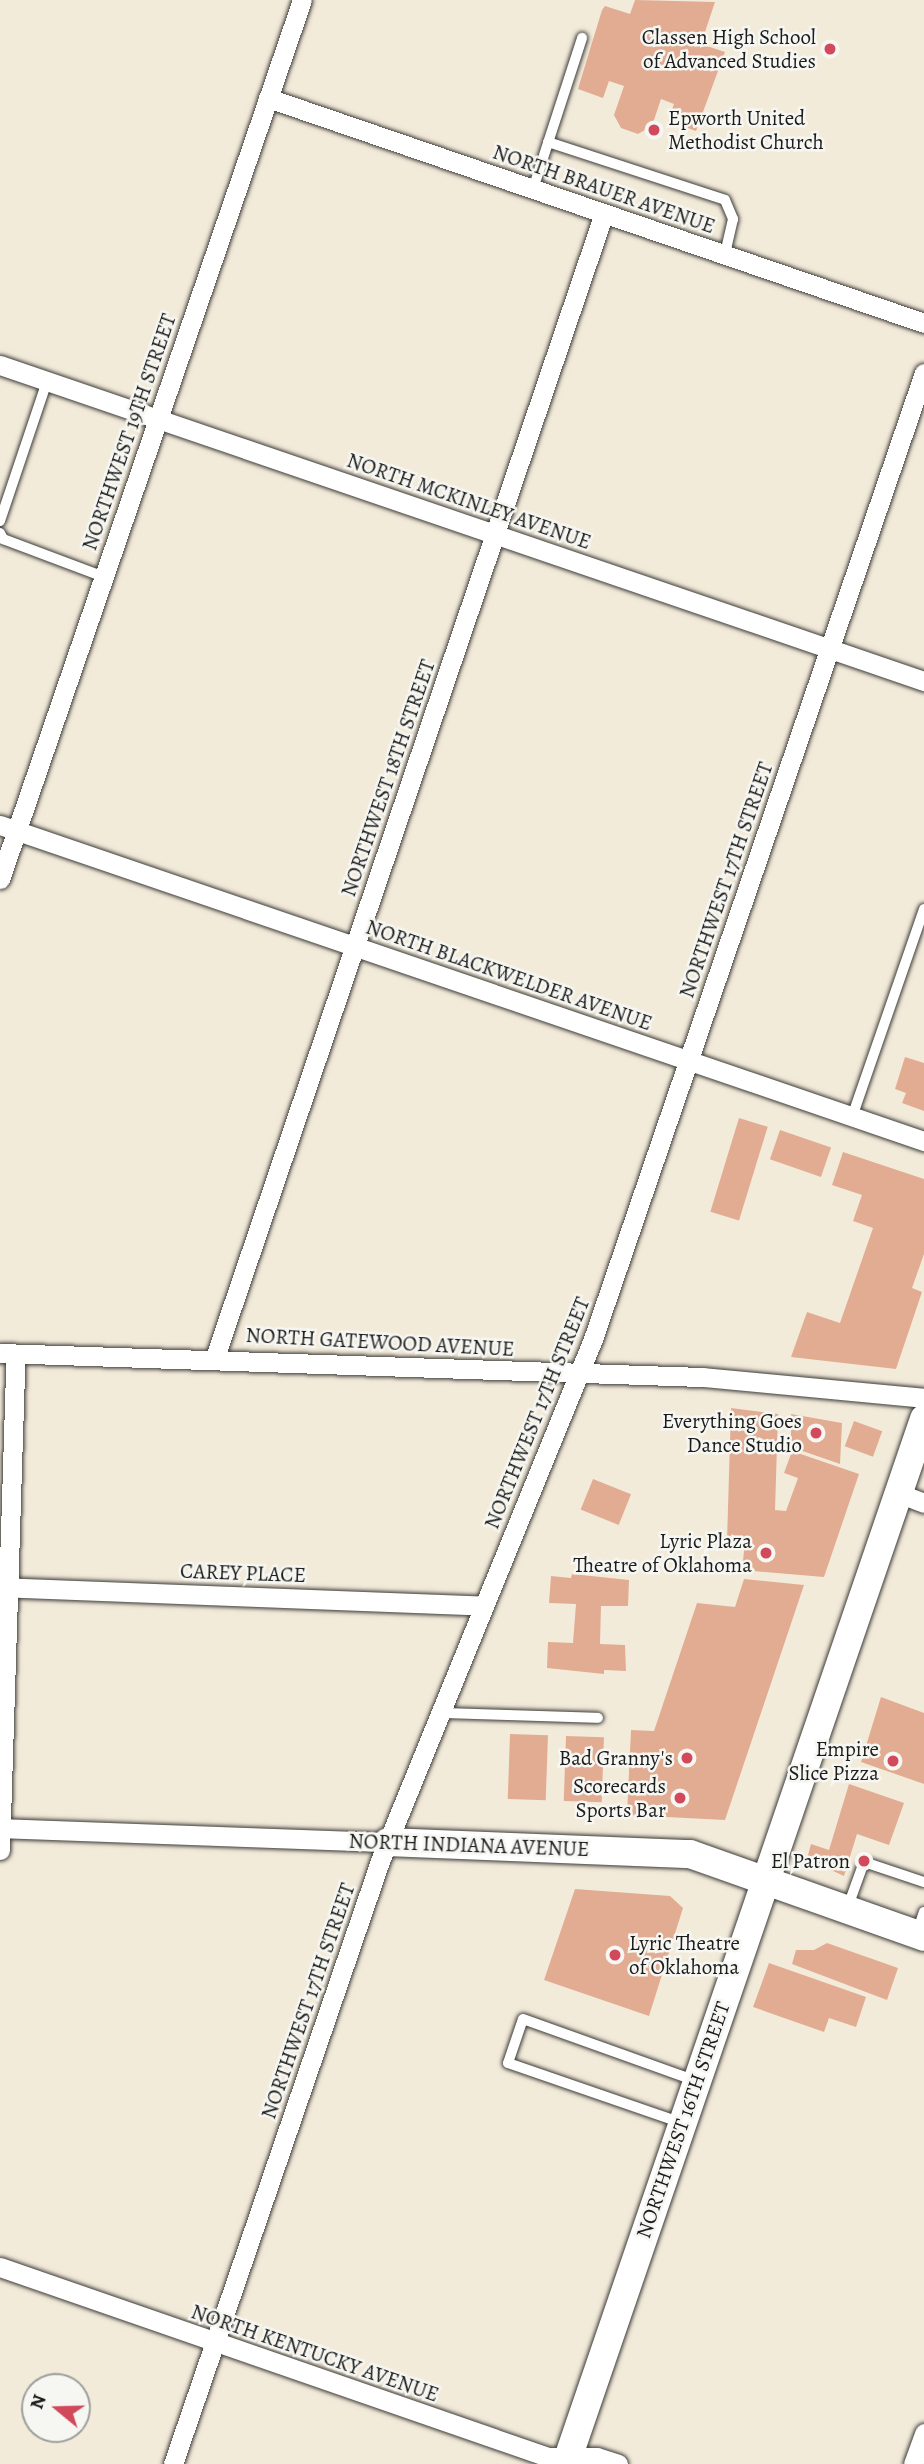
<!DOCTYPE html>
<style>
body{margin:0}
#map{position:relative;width:924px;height:2464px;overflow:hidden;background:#f3ebda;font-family:Alegreya,serif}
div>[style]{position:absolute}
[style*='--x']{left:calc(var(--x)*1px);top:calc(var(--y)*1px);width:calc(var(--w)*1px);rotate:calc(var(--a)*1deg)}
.building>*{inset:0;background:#e2ac92;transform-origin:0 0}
.roads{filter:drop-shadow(0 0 2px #3c3b38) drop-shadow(0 0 2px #3c3b38)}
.lane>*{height:10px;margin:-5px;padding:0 5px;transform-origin:5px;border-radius:5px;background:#fff}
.street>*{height:19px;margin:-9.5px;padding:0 9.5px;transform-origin:9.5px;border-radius:9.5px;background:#fff}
.secondary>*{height:28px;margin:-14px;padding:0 14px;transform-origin:14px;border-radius:14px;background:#fff}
.dots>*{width:19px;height:19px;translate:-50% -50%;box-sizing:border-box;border:4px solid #f6f6f2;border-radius:50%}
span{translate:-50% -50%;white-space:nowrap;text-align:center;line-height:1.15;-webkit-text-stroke:5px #f6f6f2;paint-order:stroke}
.poi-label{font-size:21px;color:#1c1c1c}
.right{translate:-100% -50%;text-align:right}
.left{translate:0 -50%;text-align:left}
.street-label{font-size:21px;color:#1c1c1c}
.north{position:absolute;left:21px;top:2373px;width:70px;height:70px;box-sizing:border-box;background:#f6f6f2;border:2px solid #9f9f9c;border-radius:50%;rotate:289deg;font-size:19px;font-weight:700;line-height:28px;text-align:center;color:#1c1c1c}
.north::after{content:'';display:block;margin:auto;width:24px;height:32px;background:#d1495b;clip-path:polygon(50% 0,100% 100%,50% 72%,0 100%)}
</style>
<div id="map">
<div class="building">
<div style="clip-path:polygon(635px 0,715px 2px,701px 44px,725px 52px,696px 131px,668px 121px,674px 104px,661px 99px,652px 126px,638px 134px,621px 128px,614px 115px,624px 86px,609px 81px,603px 98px,578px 89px,602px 10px,605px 6px,630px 14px)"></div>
<div style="clip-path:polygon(905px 1057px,924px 1063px,924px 1111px,902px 1103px,906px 1093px,895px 1089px)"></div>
<div style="left:739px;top:1118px;width:30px;height:98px;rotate:17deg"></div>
<div style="left:780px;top:1130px;width:54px;height:31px;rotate:19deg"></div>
<div style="clip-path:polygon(843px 1152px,924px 1179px,924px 1254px,912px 1288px,922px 1292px,896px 1369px,791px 1357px,807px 1312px,840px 1323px,873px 1228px,853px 1221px,862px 1195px,832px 1185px)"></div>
<div style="clip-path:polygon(731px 1408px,778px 1414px,775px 1510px,786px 1511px,798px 1478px,784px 1473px,792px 1451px,859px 1474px,824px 1577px,742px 1570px,745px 1542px,727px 1541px)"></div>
<div style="clip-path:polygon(791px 1414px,842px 1423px,840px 1464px,791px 1447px)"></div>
<div style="left:854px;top:1421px;width:30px;height:27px;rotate:20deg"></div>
<div style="left:593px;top:1479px;width:41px;height:33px;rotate:22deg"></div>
<div style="clip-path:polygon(572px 1574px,629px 1580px,628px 1606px,601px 1606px,600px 1644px,625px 1645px,626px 1671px,604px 1670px,604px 1674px,547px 1668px,548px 1642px,573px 1643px,576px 1604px,549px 1603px,551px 1576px,571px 1578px)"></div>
<div style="clip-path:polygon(744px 1579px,804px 1585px,725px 1820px,627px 1815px,631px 1730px,654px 1731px,697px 1603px,735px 1607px)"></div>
<div style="clip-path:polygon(881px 1697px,924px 1713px,924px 1784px,861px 1762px)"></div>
<div style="left:510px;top:1734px;width:38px;height:65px;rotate:2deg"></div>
<div style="left:566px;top:1736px;width:38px;height:65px;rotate:2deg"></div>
<div style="clip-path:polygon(849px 1784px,904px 1803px,889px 1845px,857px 1834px,844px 1876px,807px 1859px,811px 1844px,829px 1850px)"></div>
<div style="clip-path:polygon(575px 1889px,670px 1896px,683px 1908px,649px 2016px,544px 1980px)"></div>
<div style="clip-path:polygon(827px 1943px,898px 1968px,887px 2000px,792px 1964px,796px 1950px,814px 1950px)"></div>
<div style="clip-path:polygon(769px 1963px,866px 1997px,856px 2027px,829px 2018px,824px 2032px,753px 2007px)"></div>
</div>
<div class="roads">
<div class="lane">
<div style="--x:548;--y:142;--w:186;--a:18.1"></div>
<div style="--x:725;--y:200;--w:21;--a:67"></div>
<div style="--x:733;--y:219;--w:36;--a:103"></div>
<div style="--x:533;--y:189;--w:159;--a:-72"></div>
<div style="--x:0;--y:521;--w:148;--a:-71.4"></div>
<div style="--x:0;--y:533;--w:7;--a:63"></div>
<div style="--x:3;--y:539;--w:108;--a:20.6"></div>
<div style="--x:852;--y:1117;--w:220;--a:-70.9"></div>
<div style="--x:441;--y:1713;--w:157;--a:1.8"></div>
<div style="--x:847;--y:1909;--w:50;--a:-70.1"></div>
<div style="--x:864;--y:1862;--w:63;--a:18.4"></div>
<div style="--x:917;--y:1933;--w:22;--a:-72"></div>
<div style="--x:682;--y:2123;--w:184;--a:-161"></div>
<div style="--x:508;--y:2063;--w:46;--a:-71.2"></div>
<div style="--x:523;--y:2019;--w:184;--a:19.7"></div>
</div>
<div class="street">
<div style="--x:268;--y:98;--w:694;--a:18.93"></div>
<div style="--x:0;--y:365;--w:977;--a:18.88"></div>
<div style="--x:0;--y:825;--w:977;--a:18.88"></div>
<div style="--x:0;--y:879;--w:929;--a:-71.04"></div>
<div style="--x:0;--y:1353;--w:703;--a:1.96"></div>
<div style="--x:703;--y:1377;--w:222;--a:5.4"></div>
<div style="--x:215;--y:1357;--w:1208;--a:-71.22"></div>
<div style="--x:898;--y:1493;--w:28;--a:21"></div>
<div style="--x:0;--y:1587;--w:484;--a:2.2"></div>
<div style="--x:0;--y:1828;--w:388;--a:2.1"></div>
<div style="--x:0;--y:1850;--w:496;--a:-88.2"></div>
<div style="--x:0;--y:2267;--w:580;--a:19.12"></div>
<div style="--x:548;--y:2457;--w:49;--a:0"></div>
<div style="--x:597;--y:2457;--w:22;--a:18"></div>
<div style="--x:173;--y:2464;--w:638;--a:-71.05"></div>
<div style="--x:380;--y:1861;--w:564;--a:-67.8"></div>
<div style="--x:593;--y:1339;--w:1021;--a:-71.09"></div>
<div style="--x:913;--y:2464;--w:33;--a:-70"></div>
</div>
<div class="secondary">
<div style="--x:388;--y:1842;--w:302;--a:2.3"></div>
<div style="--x:690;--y:1854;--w:248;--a:19.5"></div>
<div style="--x:566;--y:2464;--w:1105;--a:-71.09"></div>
</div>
</div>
<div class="dots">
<div style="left:830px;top:49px;background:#d1495b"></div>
<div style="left:654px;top:130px;background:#d1495b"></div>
<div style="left:816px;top:1433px;background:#d1495b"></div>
<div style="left:766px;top:1553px;background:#d1495b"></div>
<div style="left:687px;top:1758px;background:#d1495b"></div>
<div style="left:893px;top:1761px;background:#d1495b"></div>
<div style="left:680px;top:1798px;background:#d1495b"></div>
<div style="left:864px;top:1861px;background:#d1495b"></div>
<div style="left:615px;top:1955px;background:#d1495b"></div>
</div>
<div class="poi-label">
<span class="right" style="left:816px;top:49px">Classen High School<br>of Advanced Studies</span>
<span class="left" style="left:668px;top:130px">Epworth United<br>Methodist Church</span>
<span class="right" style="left:802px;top:1433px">Everything Goes<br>Dance Studio</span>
<span class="right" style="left:752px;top:1553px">Lyric Plaza<br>Theatre of Oklahoma</span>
<span class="right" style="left:879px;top:1761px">Empire<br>Slice Pizza</span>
<span class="right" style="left:673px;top:1758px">Bad Granny's</span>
<span class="right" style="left:666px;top:1798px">Scorecards<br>Sports Bar</span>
<span class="right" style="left:850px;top:1861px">El Patron</span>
<span class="left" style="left:629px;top:1955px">Lyric Theatre<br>of Oklahoma</span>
</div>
<div class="street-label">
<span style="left:604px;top:189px;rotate:19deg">NORTH BRAUER AVENUE</span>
<span style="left:129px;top:432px;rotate:-71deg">NORTHWEST 19TH STREET</span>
<span style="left:469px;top:501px;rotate:19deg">NORTH MCKINLEY AVENUE</span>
<span style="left:388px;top:778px;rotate:-71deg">NORTHWEST 18TH STREET</span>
<span style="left:726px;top:880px;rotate:-71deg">NORTHWEST 17TH STREET</span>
<span style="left:509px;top:975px;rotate:19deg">NORTH BLACKWELDER AVENUE</span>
<span style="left:380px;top:1342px;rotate:3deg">NORTH GATEWOOD AVENUE</span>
<span style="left:537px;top:1413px;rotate:-68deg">NORTHWEST 17TH STREET</span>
<span style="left:243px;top:1573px;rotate:2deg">CAREY PLACE</span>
<span style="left:469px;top:1845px;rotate:2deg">NORTH INDIANA AVENUE</span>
<span style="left:308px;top:2001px;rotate:-71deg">NORTHWEST 17TH STREET</span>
<span style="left:683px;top:2120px;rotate:-71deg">NORTHWEST 16TH STREET</span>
<span style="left:315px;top:2353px;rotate:19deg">NORTH KENTUCKY AVENUE</span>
</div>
<div class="north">N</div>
</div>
